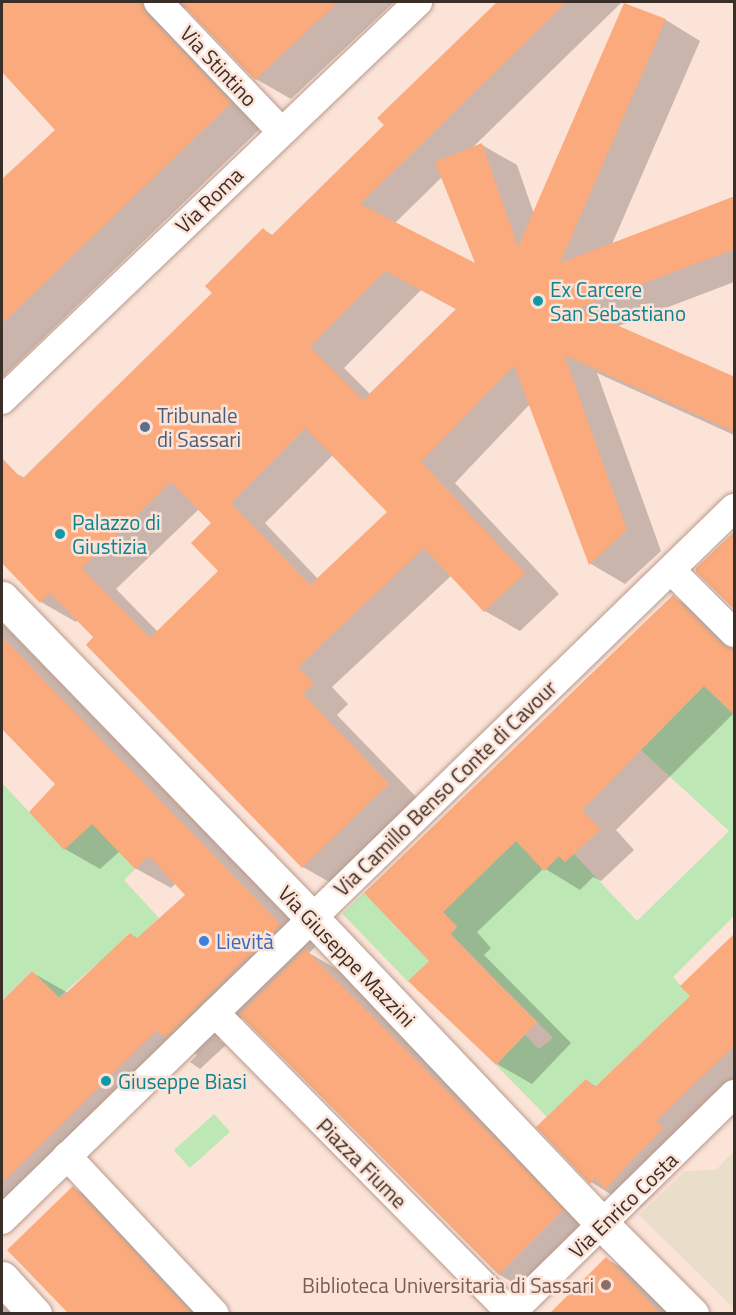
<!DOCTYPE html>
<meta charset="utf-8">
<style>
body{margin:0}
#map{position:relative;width:736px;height:1315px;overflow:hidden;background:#fce3d7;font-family:"Titillium Web",sans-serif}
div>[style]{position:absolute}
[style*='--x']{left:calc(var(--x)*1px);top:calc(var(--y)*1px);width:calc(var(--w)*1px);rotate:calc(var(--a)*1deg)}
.education>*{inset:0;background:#e8dec9}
.green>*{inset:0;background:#bde7b4;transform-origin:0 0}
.shadow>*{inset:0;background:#0003}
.building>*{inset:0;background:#faaa7c;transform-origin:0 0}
.roads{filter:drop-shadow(0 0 2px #b89b8d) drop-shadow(0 0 2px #b89b8d)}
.minor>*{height:28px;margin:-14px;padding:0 14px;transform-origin:14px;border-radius:14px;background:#fff}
.tertiary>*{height:33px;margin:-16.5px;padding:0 16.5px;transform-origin:16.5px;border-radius:16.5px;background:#fff}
.dots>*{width:16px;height:16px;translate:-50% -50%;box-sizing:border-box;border:3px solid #fce3d7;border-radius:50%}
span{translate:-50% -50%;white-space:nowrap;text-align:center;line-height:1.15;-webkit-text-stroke:5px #fce3d7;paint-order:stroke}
.street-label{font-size:21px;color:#3a2e29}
.culture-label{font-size:21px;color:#0d838f}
.left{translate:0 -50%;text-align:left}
.service-label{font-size:21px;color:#4e5e75}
.shop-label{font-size:21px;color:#366cbe}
.education-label{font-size:21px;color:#785e54}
.right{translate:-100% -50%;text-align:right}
.frame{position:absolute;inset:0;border:3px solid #3a2e29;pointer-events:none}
</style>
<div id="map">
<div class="education">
<div style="clip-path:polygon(734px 1151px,734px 1308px,639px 1215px,685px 1171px,716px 1170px)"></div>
</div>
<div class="green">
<div style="clip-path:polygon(704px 686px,734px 715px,734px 916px,673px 977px,690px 996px,595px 1087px,586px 1079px,547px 1117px,496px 1065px,525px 1035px,539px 1049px,553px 1038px,509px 993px,491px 1009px,489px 973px,451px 934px,457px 927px,443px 912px,516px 841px,544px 870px,559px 856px,565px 862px,574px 854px,637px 921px,729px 831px,641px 750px)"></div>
<div style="clip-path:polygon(2px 783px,46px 830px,92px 823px,135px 869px,124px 880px,159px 918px,137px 939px,130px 933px,119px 943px,114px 980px,98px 963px,59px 997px,32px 971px,2px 1001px)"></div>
<div style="left:364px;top:893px;width:94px;height:30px;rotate:46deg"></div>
<div style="left:214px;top:1114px;width:24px;height:54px;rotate:48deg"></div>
</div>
<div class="shadow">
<div style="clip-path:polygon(2px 2px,226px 2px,233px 6px,238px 2px,394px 2px,291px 99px,256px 79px,188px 8px,182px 9px,265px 124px,2px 378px,2px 181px,57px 130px,2px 70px,2px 40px,15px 26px,2px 11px)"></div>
<div style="clip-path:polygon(evenodd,499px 2px,622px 2px,471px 149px,482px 145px,517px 165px,534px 214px,625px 5px,666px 20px,700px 41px,612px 244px,734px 198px,734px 282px,616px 327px,734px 379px,734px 435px,597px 373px,661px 551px,625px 584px,591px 564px,530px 404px,455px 483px,559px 594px,520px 631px,485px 611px,452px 575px,332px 687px,348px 704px,337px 715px,423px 804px,338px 887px,303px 867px,88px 645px,95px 637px,78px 620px,76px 622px,41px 602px,2px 561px,2px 483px,13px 472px,25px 478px,214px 293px,264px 230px,274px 236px,386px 125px,380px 118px,499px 2px,442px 177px,478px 266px,395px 223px,442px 177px,499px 2px,421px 290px,458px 310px,371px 395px,344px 368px,421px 290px,499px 2px,333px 455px,389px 512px,318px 579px,265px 523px,333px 455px,499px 2px,199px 509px,213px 523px,220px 571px,158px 632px,116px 589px,199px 509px)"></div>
<div style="clip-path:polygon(673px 597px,708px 617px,734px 644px,734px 713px,616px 830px,634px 850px,601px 881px,593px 877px,580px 890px,544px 868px,477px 932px,491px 948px,484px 955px,571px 1043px,532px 1084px,497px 1064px,431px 961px,366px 893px)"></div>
<div style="clip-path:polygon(2px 623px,316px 946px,309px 953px,340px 971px,597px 1231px,533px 1294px,498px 1274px,243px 1016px,219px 1040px,226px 1045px,200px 1069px,190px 1062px,197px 1055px,191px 1051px,2px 1222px,2px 1003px,33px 973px,68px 993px,131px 934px,138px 939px,187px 895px,176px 883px,171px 888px,135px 868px,120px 851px,100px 869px,65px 849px,57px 784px,2px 727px)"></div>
<div style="clip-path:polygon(734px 934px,734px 1099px,697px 1149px,641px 1207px,628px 1200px,625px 1203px,591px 1182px,587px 1081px,597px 1087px,692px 997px)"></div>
<div style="clip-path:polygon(73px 1188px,108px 1208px,207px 1314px,71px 1314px)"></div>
<div style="clip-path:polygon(607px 1259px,642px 1279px,675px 1314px,551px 1314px)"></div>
<div style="clip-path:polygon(2px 1305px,5px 1307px,12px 1314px,2px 1314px)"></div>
</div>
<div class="building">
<div style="clip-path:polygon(2px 2px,142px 2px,146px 13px,231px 103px,2px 324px,2px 179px,55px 130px,2px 72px)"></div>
<div style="clip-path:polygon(180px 2px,338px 2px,255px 80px)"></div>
<div style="clip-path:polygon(evenodd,497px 2px,567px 2px,360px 204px,475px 263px,435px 162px,482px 143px,518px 247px,624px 3px,666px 19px,560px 263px,735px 196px,735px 249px,578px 308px,735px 377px,735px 432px,564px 355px,627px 530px,589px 565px,514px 365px,421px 462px,525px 573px,484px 612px,424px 548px,298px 667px,314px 683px,303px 694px,389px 784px,302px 868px,86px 645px,93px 637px,50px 593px,40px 603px,2px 563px,2px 458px,22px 479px,212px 293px,205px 286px,263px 228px,271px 236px,384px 125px,377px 118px,497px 2px,385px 271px,456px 309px,363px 400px,310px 347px,385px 271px,497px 2px,305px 428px,387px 512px,310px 585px,231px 503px,305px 428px,497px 2px,171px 482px,211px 523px,191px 543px,218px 571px,150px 638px,82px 568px,171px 482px)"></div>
<div style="clip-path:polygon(735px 531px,735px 610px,696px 572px,696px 568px)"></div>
<div style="clip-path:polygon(673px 595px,722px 645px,735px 649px,735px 715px,704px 686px,582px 810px,601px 829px,565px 862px,559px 856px,544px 871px,516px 841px,443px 912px,457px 927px,450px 934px,537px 1022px,496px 1065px,408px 981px,429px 961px,364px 893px)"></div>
<div style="clip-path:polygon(2px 637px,281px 925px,165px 1038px,157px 1030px,2px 1183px,2px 1001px,32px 971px,60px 999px,130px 933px,136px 939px,185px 895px,149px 856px,135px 869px,92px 824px,64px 850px,29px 812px,55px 784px,2px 729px)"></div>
<div style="clip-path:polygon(735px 933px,735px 1045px,656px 1121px,663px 1128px,605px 1189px,595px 1178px,590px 1184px,536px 1127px,586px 1079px,595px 1087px,690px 996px,680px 986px)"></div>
<div style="left:305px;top:949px;width:367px;height:93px;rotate:45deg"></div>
<div style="clip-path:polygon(73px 1186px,192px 1314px,69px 1314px,7px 1250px)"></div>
<div style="clip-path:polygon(606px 1257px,661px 1314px,549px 1314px)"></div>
</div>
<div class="roads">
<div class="minor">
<div style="--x:158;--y:2;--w:178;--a:46.4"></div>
<div style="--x:2;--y:400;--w:576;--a:-43.73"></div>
<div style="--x:671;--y:570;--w:89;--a:45"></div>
<div style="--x:215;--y:1013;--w:421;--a:45.4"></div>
<div style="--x:67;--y:1156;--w:216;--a:46.9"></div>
<div style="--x:2;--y:1220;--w:1021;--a:-44.21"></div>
<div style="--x:510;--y:1314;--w:314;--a:-44.5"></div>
</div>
<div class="tertiary">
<div style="--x:2;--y:598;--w:446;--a:45.9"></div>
<div style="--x:312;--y:918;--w:423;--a:46.5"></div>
<div style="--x:603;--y:1225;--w:126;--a:45"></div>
<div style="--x:2;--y:1278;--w:49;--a:47.5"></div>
</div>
</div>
<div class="dots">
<div style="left:538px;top:301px;background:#0f9aa8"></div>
<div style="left:145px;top:427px;background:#5c6f8a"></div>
<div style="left:60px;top:534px;background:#0f9aa8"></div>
<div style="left:204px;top:941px;background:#3f7fe0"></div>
<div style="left:106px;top:1081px;background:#0f9aa8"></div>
<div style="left:606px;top:1285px;background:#8d6e63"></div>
</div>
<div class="street-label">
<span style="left:219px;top:66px;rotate:47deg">Via Stintino</span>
<span style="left:209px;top:200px;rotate:-44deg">Via Roma</span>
<span style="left:445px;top:788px;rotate:-44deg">Via Camillo Benso Conte di Cavour</span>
<span style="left:347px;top:956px;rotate:46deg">Via Giuseppe Mazzini</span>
<span style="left:362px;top:1163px;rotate:45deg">Piazza Fiume</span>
<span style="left:623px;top:1205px;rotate:-44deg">Via Enrico Costa</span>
</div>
<div class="culture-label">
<span class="left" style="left:550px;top:301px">Ex Carcere<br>San Sebastiano</span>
<span class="left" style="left:72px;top:534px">Palazzo di<br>Giustizia</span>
<span class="left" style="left:118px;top:1081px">Giuseppe Biasi</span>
</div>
<div class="service-label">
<span class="left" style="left:157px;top:427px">Tribunale<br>di Sassari</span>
</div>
<div class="shop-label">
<span class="left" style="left:216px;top:941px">Lievità</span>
</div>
<div class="education-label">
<span class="right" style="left:594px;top:1285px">Biblioteca Universitaria di Sassari</span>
</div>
<div class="frame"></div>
</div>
